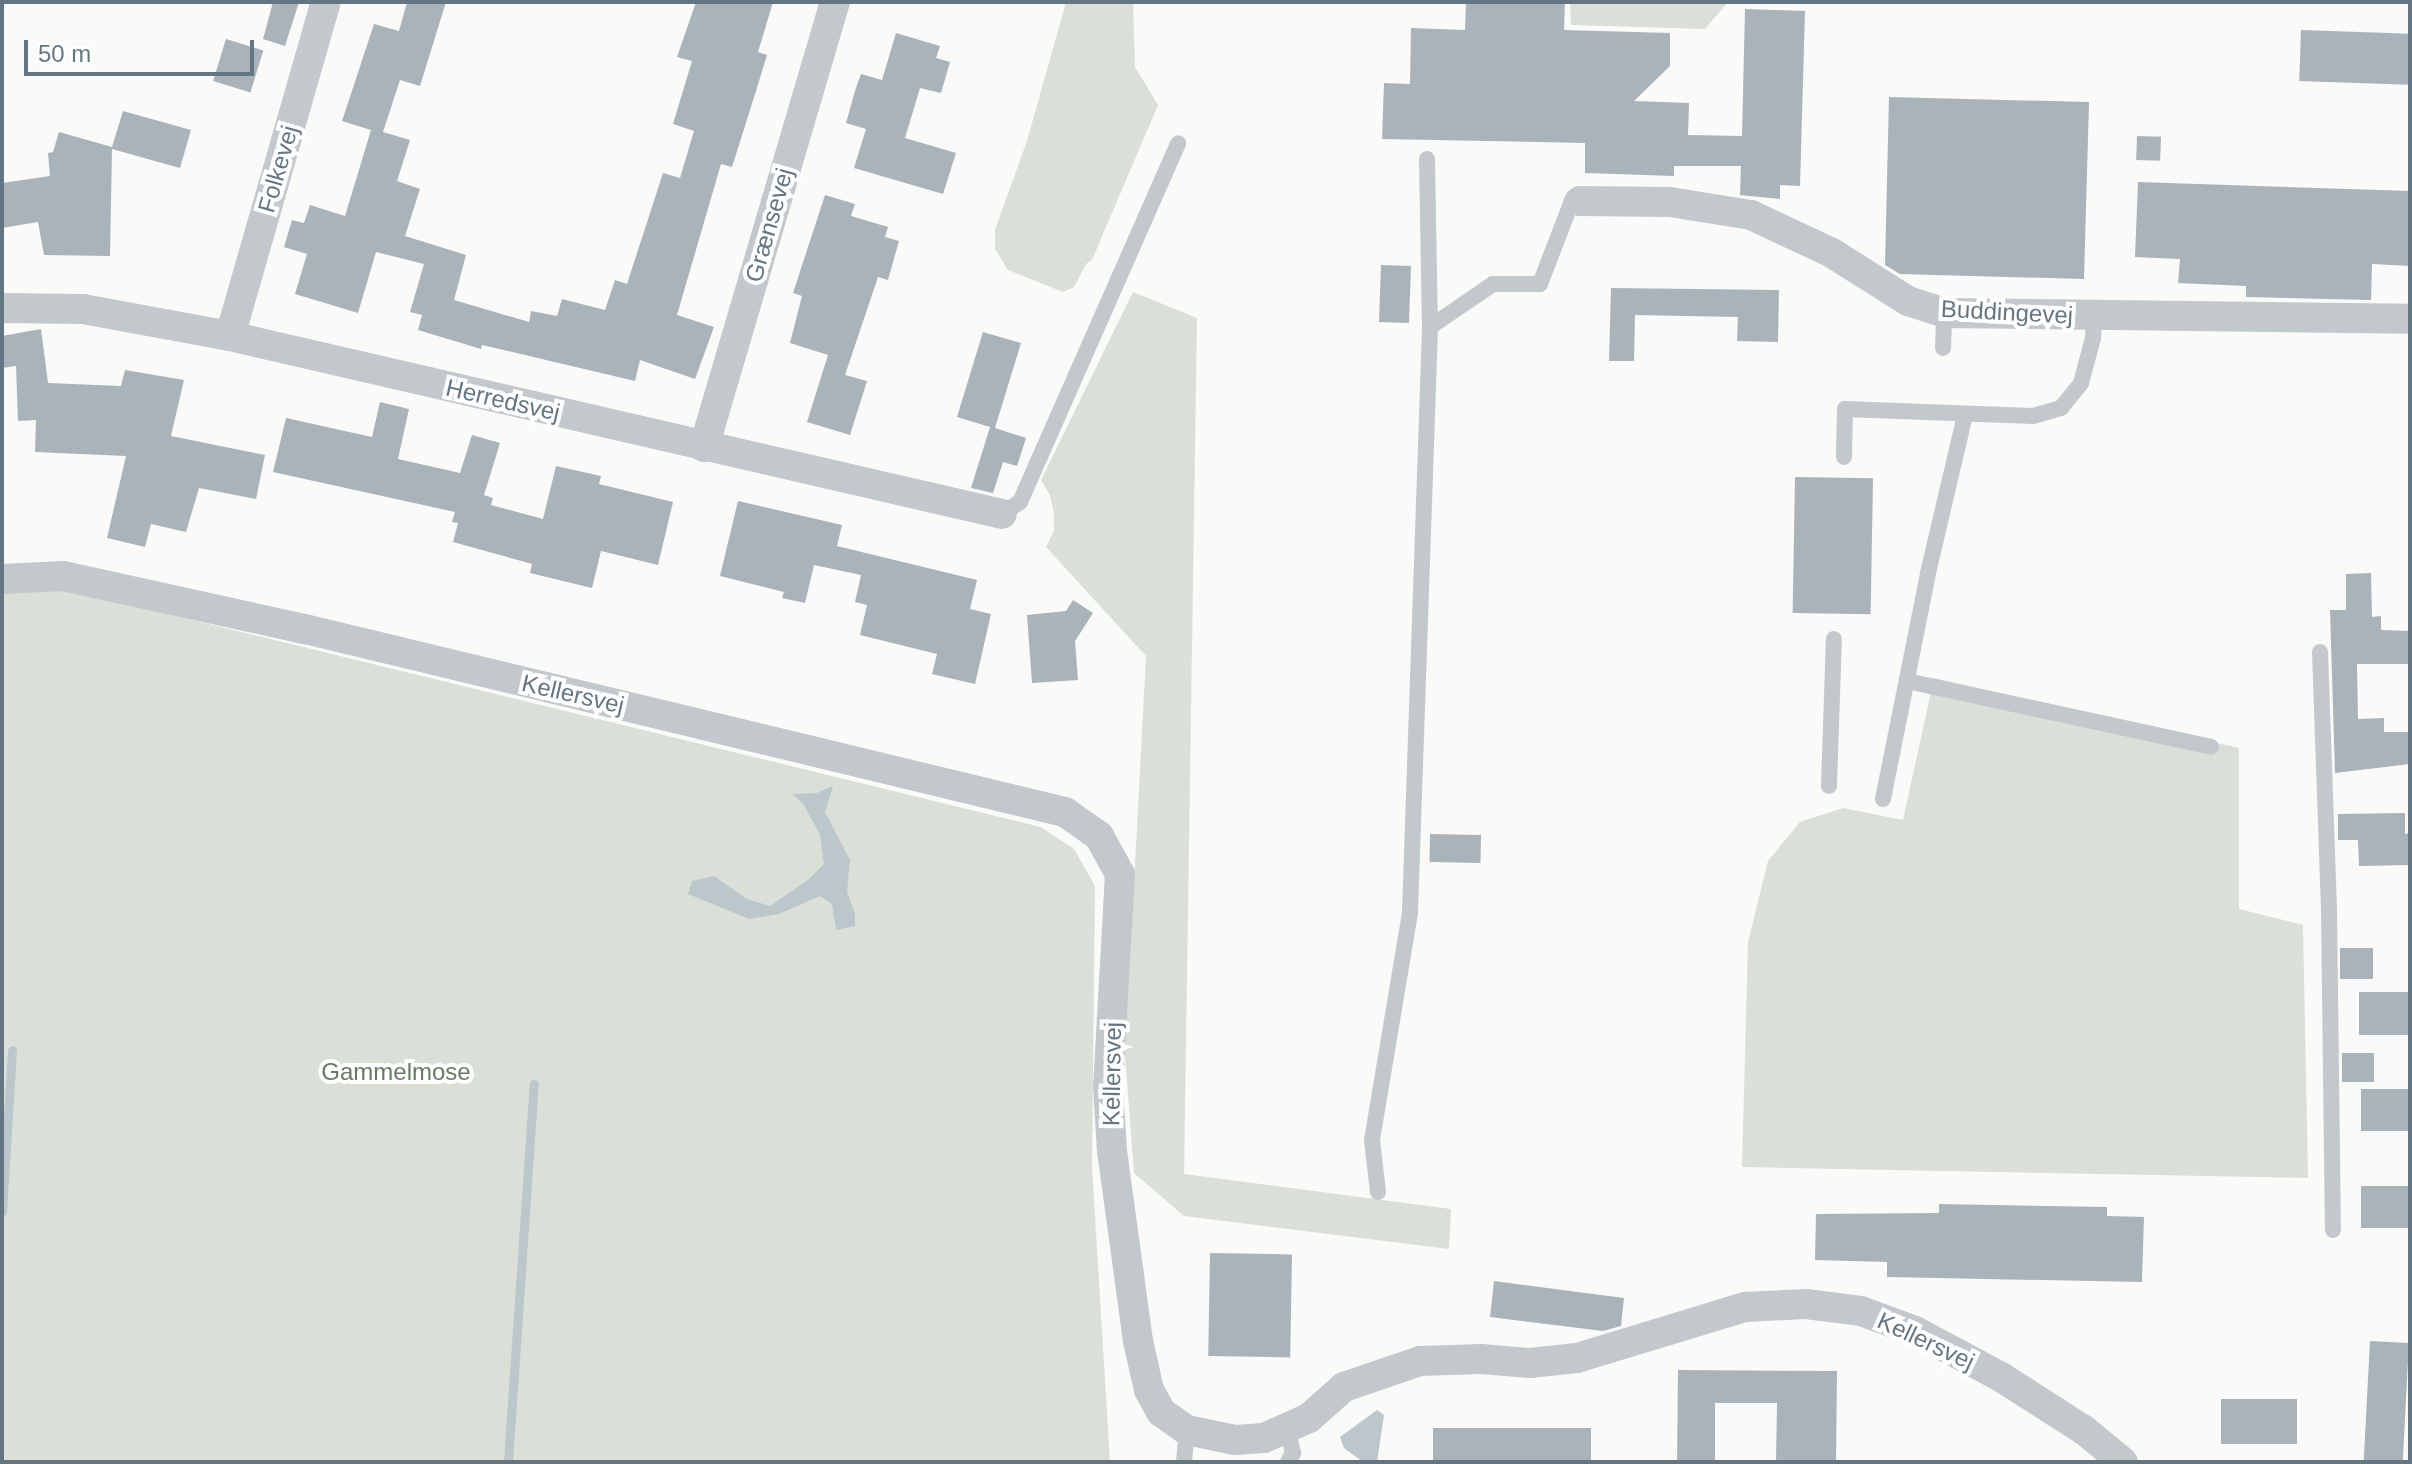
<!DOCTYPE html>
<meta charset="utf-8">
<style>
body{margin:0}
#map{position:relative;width:2412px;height:1464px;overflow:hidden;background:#fafaf8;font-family:Arial,sans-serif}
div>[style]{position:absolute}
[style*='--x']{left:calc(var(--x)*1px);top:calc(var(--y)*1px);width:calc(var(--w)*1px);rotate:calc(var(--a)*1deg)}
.green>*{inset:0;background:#dadfd7}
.water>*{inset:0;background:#bbc7cb}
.stream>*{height:9px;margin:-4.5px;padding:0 4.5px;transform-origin:4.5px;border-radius:4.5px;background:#bbc7cb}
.building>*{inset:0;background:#aab3b9;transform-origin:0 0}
.service>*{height:16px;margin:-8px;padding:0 8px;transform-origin:8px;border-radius:8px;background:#c3c8cc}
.minor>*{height:30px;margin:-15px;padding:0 15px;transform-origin:15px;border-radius:15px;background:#c3c8cc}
span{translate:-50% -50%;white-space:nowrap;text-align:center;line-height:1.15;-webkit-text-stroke:8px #fff;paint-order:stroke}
.street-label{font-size:24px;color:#657683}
.park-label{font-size:24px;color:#687a64}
.frame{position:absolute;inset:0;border:4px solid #657683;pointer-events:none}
.scale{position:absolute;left:24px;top:40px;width:230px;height:36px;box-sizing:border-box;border:4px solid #657683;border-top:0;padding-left:10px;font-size:24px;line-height:28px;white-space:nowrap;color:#657683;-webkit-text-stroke:6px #fff;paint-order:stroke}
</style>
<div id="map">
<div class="green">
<div style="clip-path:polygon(1066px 2px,1133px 2px,1135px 67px,1158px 105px,1092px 260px,1086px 264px,1074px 287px,1063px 292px,1008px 270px,995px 249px,995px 230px,1027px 141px)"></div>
<div style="clip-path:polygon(1570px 2px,1728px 2px,1705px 29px,1571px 25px)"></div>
<div style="clip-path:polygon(1133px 292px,1197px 318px,1184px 1174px,1451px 1209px,1449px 1249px,1184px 1216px,1134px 1173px,1125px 1055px,1146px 656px,1046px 547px,1054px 531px,1054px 513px,1050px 495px,1041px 480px)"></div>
<div style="clip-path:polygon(53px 586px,1041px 827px,1074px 849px,1095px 886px,1092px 1167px,1110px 1462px,2px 1462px,2px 590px)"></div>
<div style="clip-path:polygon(1934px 678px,2239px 748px,2239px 909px,2303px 925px,2308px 1178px,1742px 1167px,1748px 942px,1768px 861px,1800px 822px,1843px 808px,1903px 820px)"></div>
</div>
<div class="water">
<div style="clip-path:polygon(833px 786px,825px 812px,850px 860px,847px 892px,855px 914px,855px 926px,836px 930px,832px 904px,820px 896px,779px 914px,749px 919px,688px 894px,692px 881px,714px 876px,747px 899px,770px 906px,808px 880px,824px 864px,820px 835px,804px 805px,793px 794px,817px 793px)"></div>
<div style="clip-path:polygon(1377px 1410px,1384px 1415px,1377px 1462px,1363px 1462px,1344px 1448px,1340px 1437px)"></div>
</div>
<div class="stream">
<div style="--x:2;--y:1211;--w:161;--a:-86.4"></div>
<div style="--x:508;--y:1462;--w:379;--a:-86.1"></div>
</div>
<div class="building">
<div style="clip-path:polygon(273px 2px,299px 2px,285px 46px,263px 39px)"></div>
<div style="clip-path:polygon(407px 2px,446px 2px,420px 86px,400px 80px,383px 132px,410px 140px,397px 181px,420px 189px,405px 236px,466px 255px,454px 300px,529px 322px,531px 311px,557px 316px,562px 299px,605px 310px,615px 280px,627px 284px,663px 173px,680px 178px,694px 131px,673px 124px,692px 61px,677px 57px,696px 2px,773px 2px,758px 52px,767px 55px,756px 91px,732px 167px,721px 164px,677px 315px,714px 327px,695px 379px,640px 360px,635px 381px,482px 345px,481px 349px,418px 330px,422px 315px,410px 312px,424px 264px,376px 252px,358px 313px,295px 294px,307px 254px,284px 247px,292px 220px,304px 223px,310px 205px,345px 216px,371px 130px,342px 121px,374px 24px,399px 31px)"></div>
<div style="clip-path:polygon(1466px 2px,1565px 2px,1564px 30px,1670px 33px,1670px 66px,1634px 101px,1689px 103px,1688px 135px,1742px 136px,1745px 9px,1805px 11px,1800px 186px,1780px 185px,1780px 199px,1740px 195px,1741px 166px,1674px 166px,1674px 176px,1585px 173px,1585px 143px,1382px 139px,1384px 83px,1410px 84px,1411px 28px,1465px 30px)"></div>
<div style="left:2301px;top:30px;width:109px;height:51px;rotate:2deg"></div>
<div style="clip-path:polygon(896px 33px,940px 46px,936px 58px,950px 62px,941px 93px,920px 88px,905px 138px,956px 153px,943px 194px,854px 168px,866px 129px,846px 123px,855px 91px,861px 74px,882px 80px)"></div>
<div style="left:226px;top:39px;width:39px;height:44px;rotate:17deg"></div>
<div style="clip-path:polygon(1889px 97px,2089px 102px,2084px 279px,1900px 274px,1885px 265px)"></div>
<div style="clip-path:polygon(123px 111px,191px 130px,180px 168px,112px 149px,110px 256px,44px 255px,38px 222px,2px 228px,2px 183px,50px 176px,48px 153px,53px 152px,59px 132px,112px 147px)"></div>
<div style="left:2137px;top:136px;width:24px;height:24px;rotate:2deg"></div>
<div style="clip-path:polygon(2138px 182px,2410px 191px,2410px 266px,2372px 264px,2371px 300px,2246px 297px,2246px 286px,2178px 283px,2180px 259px,2135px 257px)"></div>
<div style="clip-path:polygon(825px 195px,855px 204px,851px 216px,888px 227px,885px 237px,899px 241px,888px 280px,878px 277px,845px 375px,867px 381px,850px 435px,807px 422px,828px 355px,790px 343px,802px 296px,793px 293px)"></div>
<div style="left:1381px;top:265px;width:30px;height:57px;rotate:2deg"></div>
<div style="clip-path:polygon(1611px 288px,1779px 290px,1778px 342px,1737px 341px,1738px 317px,1635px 315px,1634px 361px,1609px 361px)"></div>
<div style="clip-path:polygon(41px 329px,48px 383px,121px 386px,125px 370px,184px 380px,171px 436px,265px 455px,256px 499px,199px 488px,186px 532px,151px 524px,145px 547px,107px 538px,126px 456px,35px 452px,36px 420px,18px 421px,16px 366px,2px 368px,2px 336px)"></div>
<div style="clip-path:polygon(983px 332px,1021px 343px,995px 428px,1026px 438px,1017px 466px,1003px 462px,993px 493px,971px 488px,990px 427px,957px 417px)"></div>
<div style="clip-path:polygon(380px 402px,409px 409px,398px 459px,460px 473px,472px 435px,500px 443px,484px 495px,493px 498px,491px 505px,543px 519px,556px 466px,601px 476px,599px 484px,673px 502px,658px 565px,601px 551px,592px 588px,530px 573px,532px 564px,453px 542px,458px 523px,452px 522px,455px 512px,273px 472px,286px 418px,372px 437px)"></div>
<div style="left:1795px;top:477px;width:78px;height:136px;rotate:1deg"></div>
<div style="clip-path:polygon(738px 501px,842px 525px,837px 546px,977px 580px,970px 609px,991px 614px,975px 684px,932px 674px,937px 654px,860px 635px,867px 605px,855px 602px,861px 575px,814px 565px,805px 603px,782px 598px,784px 592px,720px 576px)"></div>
<div style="clip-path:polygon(2371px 573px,2372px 617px,2381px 616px,2381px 630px,2410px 631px,2410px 664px,2357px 664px,2358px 719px,2384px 718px,2384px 732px,2410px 732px,2410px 764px,2335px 773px,2330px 610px,2346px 610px,2346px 574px)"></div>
<div style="clip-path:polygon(1073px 600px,1093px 613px,1075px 641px,1078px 680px,1032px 683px,1027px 615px,1066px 611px)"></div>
<div style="clip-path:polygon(2405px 813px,2405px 834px,2410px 833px,2410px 865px,2359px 866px,2358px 840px,2338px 840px,2338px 814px)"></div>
<div style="left:1430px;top:834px;width:51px;height:28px;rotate:1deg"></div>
<div style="left:2373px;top:948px;width:31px;height:33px;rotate:90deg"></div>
<div style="left:2410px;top:992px;width:43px;height:51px;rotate:90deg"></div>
<div style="left:2342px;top:1053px;width:32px;height:29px"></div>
<div style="left:2410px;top:1089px;width:42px;height:49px;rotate:90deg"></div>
<div style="left:2410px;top:1186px;width:42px;height:49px;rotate:90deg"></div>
<div style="clip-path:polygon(1939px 1204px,2107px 1207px,2107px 1216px,2144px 1217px,2142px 1282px,1887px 1277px,1887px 1262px,1815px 1260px,1816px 1214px,1939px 1213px)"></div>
<div style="left:1210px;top:1253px;width:82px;height:103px;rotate:1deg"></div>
<div style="clip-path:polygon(1494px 1281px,1624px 1298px,1621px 1326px,1603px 1331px,1490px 1317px)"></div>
<div style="left:2370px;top:1341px;width:39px;height:121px;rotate:3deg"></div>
<div style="clip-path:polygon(1678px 1370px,1837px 1371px,1836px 1462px,1776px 1462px,1777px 1403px,1715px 1403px,1715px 1462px,1677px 1462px)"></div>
<div style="left:2221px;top:1399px;width:76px;height:45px"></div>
<div style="left:1433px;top:1428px;width:158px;height:34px"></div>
</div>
<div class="service">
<div style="--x:1427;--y:159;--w:168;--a:89"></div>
<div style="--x:1943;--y:348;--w:35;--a:-88"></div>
<div style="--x:1844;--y:457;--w:48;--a:-88.8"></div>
<div style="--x:1845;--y:409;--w:188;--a:2.1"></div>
<div style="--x:2033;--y:416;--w:29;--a:-16"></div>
<div style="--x:2061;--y:408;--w:32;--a:-51"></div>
<div style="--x:2081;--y:383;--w:47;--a:-75.1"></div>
<div style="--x:2093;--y:338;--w:22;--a:-87"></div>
<div style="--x:1002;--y:514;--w:22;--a:-34"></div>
<div style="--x:1020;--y:502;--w:392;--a:-66.2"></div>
<div style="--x:2320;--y:652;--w:257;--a:88"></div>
<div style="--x:2329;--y:909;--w:321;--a:89.3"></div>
<div style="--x:1907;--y:681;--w:311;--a:12.2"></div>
<div style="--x:1829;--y:786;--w:147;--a:-88.1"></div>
<div style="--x:1883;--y:799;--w:230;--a:-78.7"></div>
<div style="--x:1928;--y:573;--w:162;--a:-76.8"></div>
<div style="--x:1378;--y:1192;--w:52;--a:-96.6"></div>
<div style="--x:1372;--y:1140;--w:231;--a:-80.5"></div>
<div style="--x:1410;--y:912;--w:585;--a:-88.04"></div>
<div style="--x:1430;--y:327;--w:76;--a:-34.3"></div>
<div style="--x:1493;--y:284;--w:47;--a:0"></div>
<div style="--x:1540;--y:284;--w:92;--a:-69"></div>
<div style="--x:1287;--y:1430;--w:24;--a:75"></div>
<div style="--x:1293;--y:1453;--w:10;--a:119"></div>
<div style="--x:1184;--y:1462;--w:32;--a:-85"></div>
</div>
<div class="minor">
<div style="--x:1580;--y:201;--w:90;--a:0.6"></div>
<div style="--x:1670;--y:202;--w:82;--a:9.1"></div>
<div style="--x:1751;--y:215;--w:89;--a:25.1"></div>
<div style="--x:1832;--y:253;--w:90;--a:32.3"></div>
<div style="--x:1908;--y:301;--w:38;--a:18"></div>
<div style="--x:1944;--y:313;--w:466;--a:0.7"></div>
<div style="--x:2;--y:308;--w:81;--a:0.7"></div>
<div style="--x:83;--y:309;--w:149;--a:10.4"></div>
<div style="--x:230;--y:336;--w:792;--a:12.98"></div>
<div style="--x:230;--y:336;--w:348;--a:-74"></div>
<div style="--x:704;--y:447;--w:464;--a:-73.6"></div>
<div style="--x:2;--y:579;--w:61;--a:-2.8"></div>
<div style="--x:63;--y:576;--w:248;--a:12.4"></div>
<div style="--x:305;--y:629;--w:782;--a:13.54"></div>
<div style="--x:1065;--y:812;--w:42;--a:35.2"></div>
<div style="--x:1099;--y:836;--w:43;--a:61.1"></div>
<div style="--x:1120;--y:874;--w:212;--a:93.2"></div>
<div style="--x:1108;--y:1086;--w:65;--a:86.5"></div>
<div style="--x:1112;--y:1151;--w:192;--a:82.2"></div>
<div style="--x:1138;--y:1341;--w:50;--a:77.3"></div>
<div style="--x:1149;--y:1390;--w:25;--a:61"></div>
<div style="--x:1161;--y:1412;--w:32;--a:35"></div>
<div style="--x:1187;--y:1430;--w:49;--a:11.8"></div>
<div style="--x:1235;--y:1440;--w:29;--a:-4"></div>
<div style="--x:1264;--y:1438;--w:49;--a:-24"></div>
<div style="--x:1309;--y:1418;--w:47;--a:-41.5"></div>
<div style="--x:1344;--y:1387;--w:80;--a:-18.9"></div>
<div style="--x:1420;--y:1361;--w:61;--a:-1.9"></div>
<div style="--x:1481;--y:1359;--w:49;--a:4.7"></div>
<div style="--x:1530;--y:1363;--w:47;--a:-6.1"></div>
<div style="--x:1577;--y:1358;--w:176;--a:-16.9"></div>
<div style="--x:1745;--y:1307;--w:61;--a:-2.8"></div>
<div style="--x:1806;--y:1304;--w:55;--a:7.3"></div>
<div style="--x:1861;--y:1311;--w:58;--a:20.3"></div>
<div style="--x:1915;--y:1331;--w:98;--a:28.1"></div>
<div style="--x:2001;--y:1377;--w:98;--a:32.6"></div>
<div style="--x:2084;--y:1430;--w:50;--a:39.4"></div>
</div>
<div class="street-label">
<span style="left:278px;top:169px;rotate:-74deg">Folkevej</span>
<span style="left:769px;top:225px;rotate:-74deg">Grænsevej</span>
<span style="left:2007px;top:312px;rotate:3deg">Buddingevej</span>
<span style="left:503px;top:400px;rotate:13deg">Herredsvej</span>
<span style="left:573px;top:694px;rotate:13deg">Kellersvej</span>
<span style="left:1112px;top:1074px;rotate:-89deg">Kellersvej</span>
<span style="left:1926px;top:1341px;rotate:25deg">Kellersvej</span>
</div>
<div class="park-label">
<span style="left:396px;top:1072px">Gammelmose</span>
</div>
<div class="frame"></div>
<div class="scale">50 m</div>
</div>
